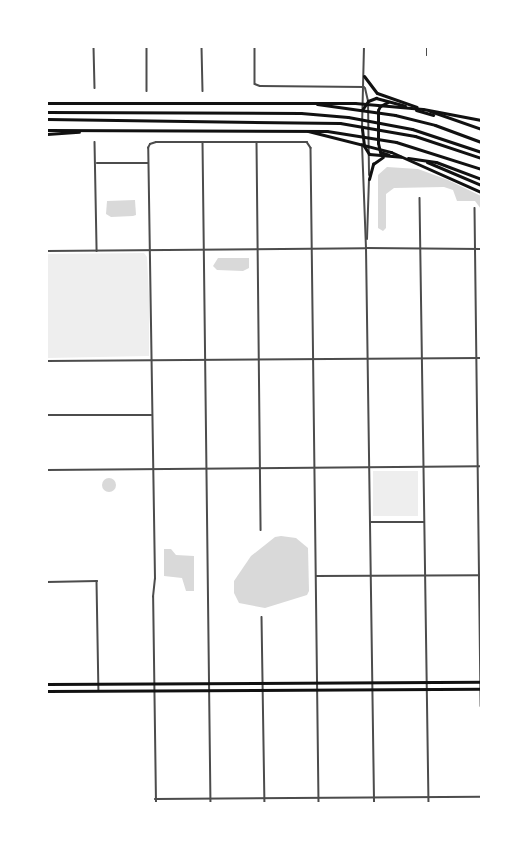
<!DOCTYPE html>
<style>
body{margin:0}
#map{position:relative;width:528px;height:850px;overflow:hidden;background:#fff;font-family:Manrope,sans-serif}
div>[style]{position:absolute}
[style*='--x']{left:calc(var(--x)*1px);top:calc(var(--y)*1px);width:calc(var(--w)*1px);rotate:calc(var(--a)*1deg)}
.green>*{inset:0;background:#eee;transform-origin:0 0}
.water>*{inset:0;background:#d9d9d9}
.round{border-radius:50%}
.service>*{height:1px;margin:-0.5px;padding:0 0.5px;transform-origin:0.5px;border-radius:0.5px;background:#4c4c4c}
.minor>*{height:1.5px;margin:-0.75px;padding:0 0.75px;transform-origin:0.75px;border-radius:0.75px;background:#4c4c4c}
.tertiary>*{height:2px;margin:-1px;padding:0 1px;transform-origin:1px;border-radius:1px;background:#4c4c4c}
.primary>*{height:2.5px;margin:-1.25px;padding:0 1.25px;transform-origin:1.25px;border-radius:1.25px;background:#111}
.motorway>*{height:3px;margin:-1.5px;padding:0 1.5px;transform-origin:1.5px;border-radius:1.5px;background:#111}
span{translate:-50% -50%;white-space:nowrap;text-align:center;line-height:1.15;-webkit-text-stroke:3px #fff;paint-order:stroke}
.frame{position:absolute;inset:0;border:48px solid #fff;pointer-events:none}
</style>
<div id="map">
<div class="green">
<div style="clip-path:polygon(144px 253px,147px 257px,149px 297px,149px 356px,47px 358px,47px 254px)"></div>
<div style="left:373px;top:471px;width:45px;height:45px"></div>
</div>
<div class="water">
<div style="clip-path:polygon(387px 167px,418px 169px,448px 180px,481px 196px,481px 209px,475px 201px,457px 201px,453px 190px,444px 187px,394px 188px,386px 194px,386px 228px,383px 231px,378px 228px,378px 175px)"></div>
<div style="clip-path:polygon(135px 200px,136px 215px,133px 216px,111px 217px,106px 214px,107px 201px)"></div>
<div style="clip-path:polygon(218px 258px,249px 258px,249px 268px,243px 271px,217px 270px,213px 266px)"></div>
<div class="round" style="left:102px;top:478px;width:14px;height:14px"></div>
<div style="clip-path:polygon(281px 536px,296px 538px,308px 548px,309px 591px,307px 595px,265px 608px,239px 603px,234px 593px,234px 581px,251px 556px,275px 537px)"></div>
<div style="clip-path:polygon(164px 549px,171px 549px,176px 555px,194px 556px,194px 591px,186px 591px,182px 578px,164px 576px)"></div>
</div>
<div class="service">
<div style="--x:426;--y:47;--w:8;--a:90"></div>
</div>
<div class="minor">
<div style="--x:94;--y:47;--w:41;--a:88.6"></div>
<div style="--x:147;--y:47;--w:44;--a:90"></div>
<div style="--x:202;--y:47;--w:44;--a:88.7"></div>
<div style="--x:255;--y:47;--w:37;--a:90"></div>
<div style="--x:255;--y:84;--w:5;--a:22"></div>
<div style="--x:260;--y:86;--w:104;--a:0.6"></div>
<div style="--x:95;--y:142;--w:109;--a:88.9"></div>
<div style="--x:203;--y:142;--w:661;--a:89.31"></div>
<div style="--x:257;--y:142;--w:388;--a:89.4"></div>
<div style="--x:97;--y:163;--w:51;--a:0"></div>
<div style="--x:420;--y:198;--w:605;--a:89.15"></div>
<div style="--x:475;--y:208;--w:498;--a:89.3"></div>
<div style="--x:366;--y:248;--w:115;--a:0.5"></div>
<div style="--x:47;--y:361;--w:434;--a:-0.4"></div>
<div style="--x:47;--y:415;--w:104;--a:0"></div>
<div style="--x:370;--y:522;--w:54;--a:0"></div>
<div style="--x:316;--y:576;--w:165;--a:-0.3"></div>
<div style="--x:47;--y:582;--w:50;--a:-1.1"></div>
<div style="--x:97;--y:581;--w:110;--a:89"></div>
<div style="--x:262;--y:617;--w:186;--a:89.1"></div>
<div style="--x:155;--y:799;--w:326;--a:-0.4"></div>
<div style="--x:156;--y:803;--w:206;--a:-90.8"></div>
<div style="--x:153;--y:597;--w:18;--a:-84"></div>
<div style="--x:155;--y:579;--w:431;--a:-90.9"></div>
<div style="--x:148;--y:148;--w:4;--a:-63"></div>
<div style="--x:150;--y:144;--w:6;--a:-18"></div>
<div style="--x:156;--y:142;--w:151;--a:0"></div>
<div style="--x:307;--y:142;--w:7;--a:56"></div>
<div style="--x:311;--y:148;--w:655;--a:89.3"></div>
</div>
<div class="tertiary">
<div style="--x:365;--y:88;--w:13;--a:77"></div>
<div style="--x:368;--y:101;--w:74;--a:89.2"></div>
<div style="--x:362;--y:128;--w:81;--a:-88.6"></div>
<div style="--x:362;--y:144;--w:104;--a:87.8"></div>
<div style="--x:366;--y:248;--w:555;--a:89.17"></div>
<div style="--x:367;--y:239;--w:59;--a:-88.1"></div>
<div style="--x:47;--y:251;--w:319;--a:-0.5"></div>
<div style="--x:47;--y:470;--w:434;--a:-0.5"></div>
</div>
<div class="primary">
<div style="--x:47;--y:684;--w:434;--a:-0.3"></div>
<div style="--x:47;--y:691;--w:434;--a:-0.3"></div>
</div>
<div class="motorway">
<div style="--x:364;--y:76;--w:21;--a:53"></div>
<div style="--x:377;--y:93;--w:42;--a:19.3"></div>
<div style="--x:388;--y:102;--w:9;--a:153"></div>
<div style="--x:380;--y:106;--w:4;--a:117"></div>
<div style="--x:378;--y:110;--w:33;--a:90"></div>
<div style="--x:378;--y:143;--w:9;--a:77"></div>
<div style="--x:380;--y:152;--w:9;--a:18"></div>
<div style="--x:47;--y:103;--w:308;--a:0"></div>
<div style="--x:355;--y:103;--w:68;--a:5"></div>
<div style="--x:423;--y:109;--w:59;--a:10.7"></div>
<div style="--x:317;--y:104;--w:79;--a:8"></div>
<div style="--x:395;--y:115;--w:41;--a:14"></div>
<div style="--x:435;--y:125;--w:49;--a:20.3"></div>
<div style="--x:362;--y:110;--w:11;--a:-56"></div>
<div style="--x:368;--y:101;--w:9;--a:-21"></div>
<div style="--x:376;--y:98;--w:30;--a:15"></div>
<div style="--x:416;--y:110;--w:18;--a:16"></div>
<div style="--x:430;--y:111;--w:54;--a:19.4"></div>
<div style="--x:47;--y:112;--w:254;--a:0.2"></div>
<div style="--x:301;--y:113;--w:47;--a:4.9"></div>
<div style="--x:348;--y:117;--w:65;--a:10.6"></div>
<div style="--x:412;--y:129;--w:73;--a:18.4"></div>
<div style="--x:47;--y:119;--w:293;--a:0.8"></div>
<div style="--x:340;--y:123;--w:76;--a:9.8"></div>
<div style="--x:415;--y:136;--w:70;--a:18.4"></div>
<div style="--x:362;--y:129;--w:17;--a:83"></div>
<div style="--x:364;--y:146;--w:9;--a:58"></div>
<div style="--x:369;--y:154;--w:32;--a:5"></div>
<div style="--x:47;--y:130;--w:280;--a:0.2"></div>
<div style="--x:327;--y:131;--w:70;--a:9.1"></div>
<div style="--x:396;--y:142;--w:89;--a:17.6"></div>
<div style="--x:308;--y:131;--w:86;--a:14.2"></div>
<div style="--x:391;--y:152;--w:98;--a:24"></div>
<div style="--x:47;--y:134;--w:32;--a:-4"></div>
<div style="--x:408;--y:158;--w:28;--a:8"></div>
<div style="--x:436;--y:162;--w:48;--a:20.7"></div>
<div style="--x:427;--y:162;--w:59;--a:23.1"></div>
<div style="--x:369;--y:179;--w:16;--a:-75"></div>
<div style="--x:373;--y:164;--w:12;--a:-35"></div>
</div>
<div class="frame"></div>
</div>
